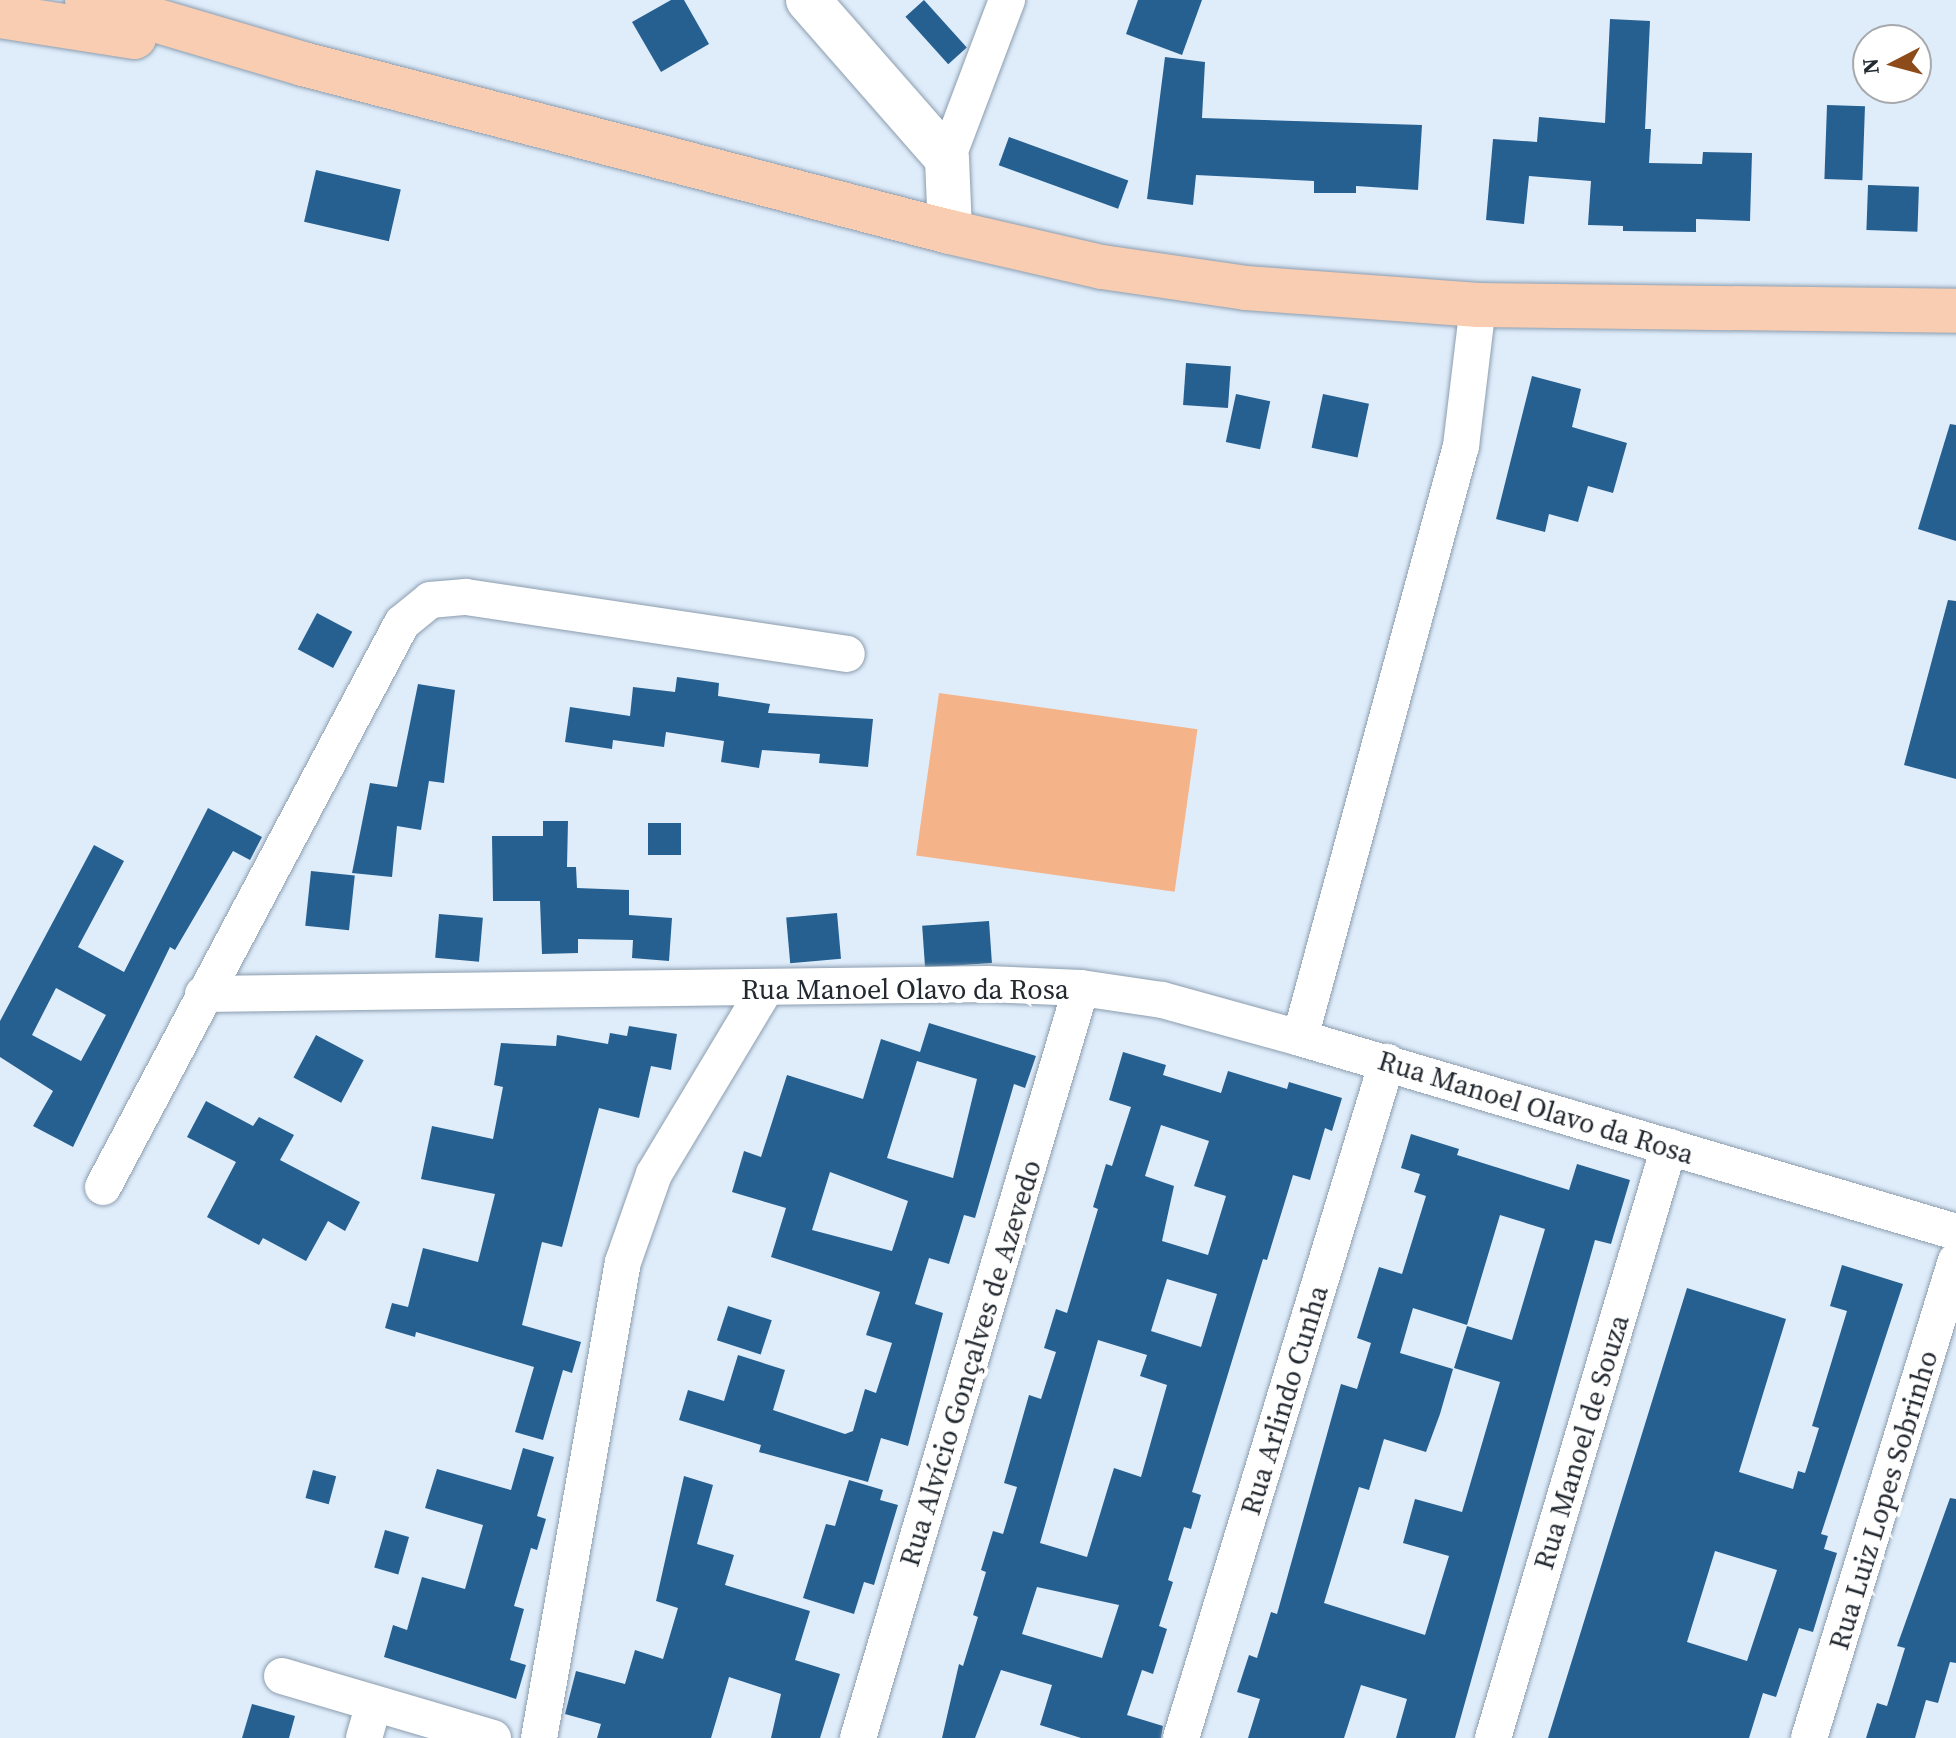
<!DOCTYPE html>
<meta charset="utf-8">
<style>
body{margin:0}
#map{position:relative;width:1956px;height:1738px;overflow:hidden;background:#dfedfb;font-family:"Source Serif 4",serif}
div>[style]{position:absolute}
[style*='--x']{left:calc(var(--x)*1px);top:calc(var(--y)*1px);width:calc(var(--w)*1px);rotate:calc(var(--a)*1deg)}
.green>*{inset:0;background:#f5b38a;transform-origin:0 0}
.building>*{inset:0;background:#266091;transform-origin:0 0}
.roads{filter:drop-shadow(0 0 2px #8c9dae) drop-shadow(0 0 2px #8c9dae)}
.street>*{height:36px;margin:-18px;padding:0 18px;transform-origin:18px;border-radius:18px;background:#fff}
.secondary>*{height:44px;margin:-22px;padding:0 22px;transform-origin:22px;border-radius:22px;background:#fff}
.primary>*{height:44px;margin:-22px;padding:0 22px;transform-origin:22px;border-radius:22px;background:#f9cdb2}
span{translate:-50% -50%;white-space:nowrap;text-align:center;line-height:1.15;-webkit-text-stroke:8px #fff;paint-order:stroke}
.street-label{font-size:28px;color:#232930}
.north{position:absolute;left:1852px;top:24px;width:80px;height:80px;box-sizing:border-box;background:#fff;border:2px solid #a7a9ac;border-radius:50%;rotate:264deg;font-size:22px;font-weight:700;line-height:32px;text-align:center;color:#232930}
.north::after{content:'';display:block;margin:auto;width:28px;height:36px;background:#8d4b1a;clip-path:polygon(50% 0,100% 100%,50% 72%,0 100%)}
</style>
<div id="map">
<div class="green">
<div style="left:939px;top:693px;width:261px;height:164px;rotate:8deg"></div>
</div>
<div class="building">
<div style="clip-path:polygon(671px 0,684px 0,709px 44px,661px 72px,632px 22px)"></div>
<div style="left:924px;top:0;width:64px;height:25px;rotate:48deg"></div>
<div style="clip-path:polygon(1138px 0,1202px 0,1182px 55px,1126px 34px)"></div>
<div style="clip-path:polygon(1610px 19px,1650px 21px,1645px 129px,1651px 129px,1649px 163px,1702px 164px,1703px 152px,1752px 153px,1750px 221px,1696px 219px,1696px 232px,1623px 231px,1623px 226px,1588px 225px,1591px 181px,1529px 176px,1524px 224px,1486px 220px,1493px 139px,1537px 142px,1539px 117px,1605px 123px)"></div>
<div style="clip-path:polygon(1165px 57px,1205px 62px,1202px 118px,1422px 125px,1418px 190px,1356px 186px,1356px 193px,1314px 193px,1314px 181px,1196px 175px,1193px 205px,1147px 199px)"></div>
<div style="left:1827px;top:105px;width:38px;height:74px;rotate:2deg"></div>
<div style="left:1009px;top:137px;width:127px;height:30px;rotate:20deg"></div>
<div style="left:316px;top:170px;width:87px;height:53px;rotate:13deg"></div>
<div style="left:1868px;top:185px;width:51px;height:45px;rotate:2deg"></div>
<div style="left:1186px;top:363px;width:45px;height:42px;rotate:4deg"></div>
<div style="clip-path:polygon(1532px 376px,1581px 389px,1572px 427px,1627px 443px,1613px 493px,1588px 486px,1578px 522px,1549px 514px,1545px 532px,1496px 519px)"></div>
<div style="left:1236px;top:394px;width:35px;height:49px;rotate:12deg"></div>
<div style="left:1323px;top:394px;width:47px;height:55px;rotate:12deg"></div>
<div style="clip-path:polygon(1950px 424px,1956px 425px,1956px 541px,1918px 529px)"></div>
<div style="clip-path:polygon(1948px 600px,1956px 601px,1956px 779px,1904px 765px)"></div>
<div style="left:317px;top:613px;width:40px;height:41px;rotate:28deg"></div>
<div style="clip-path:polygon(677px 677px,719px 683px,718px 696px,770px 704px,768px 713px,873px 719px,868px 767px,819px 763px,820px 754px,762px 750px,759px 768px,721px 762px,724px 741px,666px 732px,664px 747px,613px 740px,612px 749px,565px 742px,570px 707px,630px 716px,633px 687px,675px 692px)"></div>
<div style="clip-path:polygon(418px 684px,455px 690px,444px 783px,429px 781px,421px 830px,397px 826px,392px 877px,352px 873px,370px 783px,397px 787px)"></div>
<div style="clip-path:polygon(evenodd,208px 808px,262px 837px,250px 860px,233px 851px,175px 950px,170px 947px,73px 1147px,33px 1126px,53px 1091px,0 1057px,0 1021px,94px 845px,124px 861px,78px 947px,124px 972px,208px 808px,56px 988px,106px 1015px,81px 1061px,32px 1035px,56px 988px)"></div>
<div style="clip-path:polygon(543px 821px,568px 821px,567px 867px,576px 867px,577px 888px,629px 890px,629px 915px,672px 918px,669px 961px,632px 958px,633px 940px,578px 939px,578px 953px,542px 954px,540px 901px,493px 901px,492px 836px,543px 836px)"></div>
<div style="left:648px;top:823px;width:33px;height:32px"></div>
<div style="left:311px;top:871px;width:44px;height:55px;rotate:6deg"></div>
<div style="left:837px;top:913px;width:46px;height:51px;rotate:85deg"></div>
<div style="left:439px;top:914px;width:44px;height:44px;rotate:5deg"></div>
<div style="left:989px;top:921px;width:42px;height:67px;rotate:86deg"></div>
<div style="clip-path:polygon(evenodd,929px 1023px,1036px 1056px,1025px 1088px,1014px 1084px,975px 1218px,964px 1215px,949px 1264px,929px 1258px,915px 1304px,943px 1313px,908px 1446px,881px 1438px,868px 1482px,759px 1452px,761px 1445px,679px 1420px,688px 1390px,724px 1401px,738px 1355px,785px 1370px,773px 1410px,845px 1434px,853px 1431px,865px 1389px,876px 1393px,892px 1343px,866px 1335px,880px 1292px,771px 1257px,786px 1208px,732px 1192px,744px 1151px,761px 1157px,787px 1075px,863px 1099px,881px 1039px,920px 1052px,929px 1023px,917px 1061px,977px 1079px,953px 1178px,887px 1158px,917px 1061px,929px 1023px,830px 1172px,908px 1201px,892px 1251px,812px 1230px,830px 1172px)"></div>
<div style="clip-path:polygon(629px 1026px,677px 1034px,671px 1070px,651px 1066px,639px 1118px,599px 1108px,562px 1247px,542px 1242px,522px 1325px,581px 1342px,572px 1373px,563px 1370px,543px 1440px,515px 1432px,534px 1367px,416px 1332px,415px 1337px,385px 1328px,392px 1303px,408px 1307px,423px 1248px,478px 1262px,495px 1194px,421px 1179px,432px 1126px,493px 1139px,503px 1087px,494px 1085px,501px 1043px,556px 1046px,557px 1035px,608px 1044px,610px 1033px,627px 1036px)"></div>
<div style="left:316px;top:1035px;width:54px;height:48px;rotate:28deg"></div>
<div style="clip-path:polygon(evenodd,1123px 1052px,1166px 1065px,1163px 1075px,1221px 1093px,1228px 1071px,1287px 1089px,1289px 1082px,1342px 1098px,1332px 1131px,1325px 1128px,1310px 1180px,1293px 1175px,1267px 1260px,1263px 1259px,1192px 1492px,1201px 1495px,1191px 1529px,1184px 1527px,1168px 1580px,1173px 1582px,1159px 1626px,1167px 1629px,1153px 1674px,1142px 1670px,1127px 1715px,1163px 1726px,1161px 1738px,1081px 1738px,1040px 1725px,1052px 1685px,1001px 1670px,975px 1738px,942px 1738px,959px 1664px,963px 1666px,978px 1617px,973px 1615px,986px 1572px,981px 1570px,993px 1531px,1003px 1534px,1017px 1487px,1004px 1483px,1029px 1395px,1041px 1399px,1056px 1352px,1044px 1348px,1056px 1309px,1067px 1313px,1098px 1209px,1093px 1207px,1106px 1164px,1112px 1166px,1131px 1107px,1109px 1100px,1123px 1052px,1161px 1125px,1209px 1141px,1194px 1186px,1226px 1196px,1208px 1255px,1162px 1241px,1174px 1186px,1145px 1176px,1161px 1125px,1123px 1052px,1167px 1279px,1217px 1294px,1201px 1347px,1151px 1331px,1167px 1279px,1123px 1052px,1098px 1340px,1147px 1355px,1140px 1376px,1167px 1385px,1141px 1477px,1114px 1468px,1087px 1557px,1040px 1543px,1098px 1340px,1123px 1052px,1037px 1587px,1119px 1605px,1102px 1658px,1022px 1634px,1037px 1587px)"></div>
<div style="clip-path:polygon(206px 1101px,253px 1126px,259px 1117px,294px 1135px,280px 1160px,360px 1202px,345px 1231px,328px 1221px,306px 1261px,263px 1238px,259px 1245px,207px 1217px,236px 1162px,187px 1137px)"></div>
<div style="clip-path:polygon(evenodd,1411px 1134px,1459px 1149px,1457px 1155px,1569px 1190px,1577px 1164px,1630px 1180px,1611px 1244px,1595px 1240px,1455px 1738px,1396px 1738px,1407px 1699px,1361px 1685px,1344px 1738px,1248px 1738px,1260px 1699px,1237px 1692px,1249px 1655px,1257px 1658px,1271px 1612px,1277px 1614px,1341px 1384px,1357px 1389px,1371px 1343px,1357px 1338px,1379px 1267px,1402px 1274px,1426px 1196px,1414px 1192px,1420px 1174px,1401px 1168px,1411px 1134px,1500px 1215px,1545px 1229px,1512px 1340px,1467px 1326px,1454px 1368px,1500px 1382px,1462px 1512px,1415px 1499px,1403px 1543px,1449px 1556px,1425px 1635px,1324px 1603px,1359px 1487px,1369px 1490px,1384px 1439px,1426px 1452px,1440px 1414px,1453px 1369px,1400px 1353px,1413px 1308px,1467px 1325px,1500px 1215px)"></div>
<div style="clip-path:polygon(evenodd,1842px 1265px,1903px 1284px,1821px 1534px,1828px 1536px,1824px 1549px,1837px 1553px,1813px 1632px,1799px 1628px,1776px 1697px,1763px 1693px,1749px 1738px,1548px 1738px,1687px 1288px,1786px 1319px,1739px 1472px,1793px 1489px,1798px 1471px,1805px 1473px,1819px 1428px,1812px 1426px,1847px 1311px,1830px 1306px,1842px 1265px,1715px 1551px,1777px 1570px,1747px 1661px,1687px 1642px,1715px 1551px)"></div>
<div style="left:728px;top:1306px;width:46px;height:36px;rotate:18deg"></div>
<div style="clip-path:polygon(523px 1448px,554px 1457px,537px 1516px,546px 1519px,537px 1550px,531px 1548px,514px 1606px,524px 1609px,510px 1660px,526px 1665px,516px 1699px,384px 1657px,393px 1625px,407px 1630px,422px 1577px,465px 1589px,483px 1525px,425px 1508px,437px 1469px,511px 1490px)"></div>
<div style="left:313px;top:1470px;width:24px;height:29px;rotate:15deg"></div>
<div style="clip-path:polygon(684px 1476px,713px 1485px,697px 1544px,734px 1555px,725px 1585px,810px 1611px,795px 1660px,840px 1674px,820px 1738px,771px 1738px,781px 1694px,729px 1677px,711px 1738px,597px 1738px,601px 1724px,565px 1714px,576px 1671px,625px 1684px,635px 1650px,663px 1659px,678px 1608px,656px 1601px)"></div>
<div style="clip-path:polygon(849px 1480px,883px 1490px,880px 1500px,898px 1505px,874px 1585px,864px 1582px,854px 1614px,803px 1598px,826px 1524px,835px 1526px)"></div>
<div style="clip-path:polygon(1950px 1498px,1956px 1499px,1956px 1663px,1950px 1662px,1938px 1703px,1926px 1700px,1915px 1738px,1866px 1738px,1877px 1703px,1887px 1706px,1905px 1648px,1897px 1646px)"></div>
<div style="left:385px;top:1530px;width:25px;height:39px;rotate:16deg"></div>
<div style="clip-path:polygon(252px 1704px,295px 1716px,289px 1738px,242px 1738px)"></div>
</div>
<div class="roads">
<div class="street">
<div style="--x:947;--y:159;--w:170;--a:-69.3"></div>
<div style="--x:203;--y:994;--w:785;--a:-0.73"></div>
<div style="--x:988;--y:984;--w:93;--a:2.5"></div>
<div style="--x:1081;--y:988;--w:82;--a:8.4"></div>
<div style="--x:1162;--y:1000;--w:143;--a:15.4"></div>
<div style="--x:1300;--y:1038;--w:684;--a:16.47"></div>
<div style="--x:1300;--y:1038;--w:614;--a:-74.79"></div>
<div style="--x:1461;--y:446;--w:142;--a:-83.1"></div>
<div style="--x:103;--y:1187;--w:638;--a:-62.07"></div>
<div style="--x:402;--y:623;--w:36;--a:-39"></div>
<div style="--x:430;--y:600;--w:36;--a:-5"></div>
<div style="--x:466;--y:597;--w:385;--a:8.5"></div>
<div style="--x:282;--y:1676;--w:220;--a:16.4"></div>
<div style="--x:364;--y:1738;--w:36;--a:-74"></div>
<div style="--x:539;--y:1738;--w:483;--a:-80"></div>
<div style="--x:623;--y:1262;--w:93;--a:-70.6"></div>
<div style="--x:654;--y:1174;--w:214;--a:-59"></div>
<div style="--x:858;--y:1738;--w:782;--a:-73.44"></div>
<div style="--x:1181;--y:1738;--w:707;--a:-73.05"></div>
<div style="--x:1493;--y:1738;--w:617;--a:-73.42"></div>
<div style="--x:1809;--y:1738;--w:499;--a:-72.9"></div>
</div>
<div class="secondary">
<div style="--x:808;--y:0;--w:211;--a:48.8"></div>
<div style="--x:947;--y:159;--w:73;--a:87.6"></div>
</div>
<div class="primary">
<div style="--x:87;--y:0;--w:225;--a:16.5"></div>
<div style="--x:303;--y:64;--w:668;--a:14.56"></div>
<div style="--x:950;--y:232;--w:156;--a:13"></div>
<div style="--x:1102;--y:267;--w:146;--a:8.3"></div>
<div style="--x:1246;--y:288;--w:233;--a:4.2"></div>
<div style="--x:1478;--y:305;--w:478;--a:0.7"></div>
<div style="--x:0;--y:16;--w:136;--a:8.9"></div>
</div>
</div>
<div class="street-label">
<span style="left:905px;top:989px">Rua Manoel Olavo da Rosa</span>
<span style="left:1536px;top:1107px;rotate:17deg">Rua Manoel Olavo da Rosa</span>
<span style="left:970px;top:1363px;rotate:-73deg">Rua Alvício Gonçalves de Azevedo</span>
<span style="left:1284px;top:1400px;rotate:-73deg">Rua Arlindo Cunha</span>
<span style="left:1581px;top:1442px;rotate:-73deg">Rua Manoel de Souza</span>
<span style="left:1883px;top:1500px;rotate:-73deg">Rua Luiz Lopes Sobrinho</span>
</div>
<div class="north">N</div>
</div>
